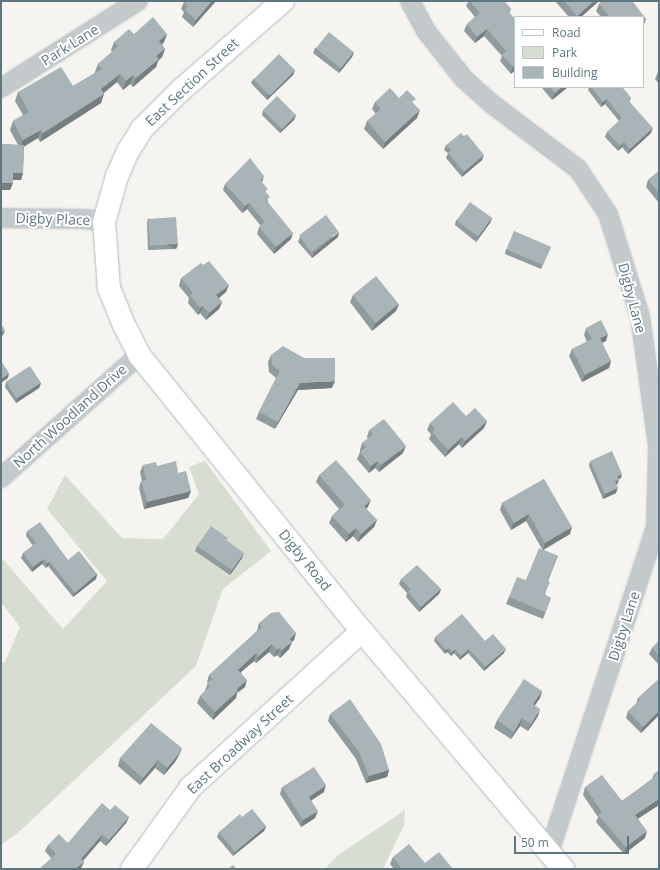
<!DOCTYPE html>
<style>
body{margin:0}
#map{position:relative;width:660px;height:870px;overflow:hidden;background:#f5f4f1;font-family:"Open Sans",sans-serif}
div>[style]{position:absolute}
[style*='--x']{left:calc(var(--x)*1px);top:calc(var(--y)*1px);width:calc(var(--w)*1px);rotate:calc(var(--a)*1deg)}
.green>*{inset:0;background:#d8ddd1}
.roads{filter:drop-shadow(0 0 1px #b4bbbe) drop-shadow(0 0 1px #b4bbbe)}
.street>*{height:18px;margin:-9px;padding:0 9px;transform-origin:9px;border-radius:9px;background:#c4c9cb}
.secondary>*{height:22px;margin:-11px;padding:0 11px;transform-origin:11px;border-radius:11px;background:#fff}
.wall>*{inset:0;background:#909b9d}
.shaded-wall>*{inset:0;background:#767e80;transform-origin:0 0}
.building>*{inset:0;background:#a8b4b7;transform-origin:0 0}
span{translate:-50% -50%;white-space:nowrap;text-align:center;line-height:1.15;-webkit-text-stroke:4px #fff;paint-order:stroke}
.street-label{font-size:14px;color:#5d767f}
.frame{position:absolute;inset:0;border:2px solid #5d767f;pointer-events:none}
.legend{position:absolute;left:514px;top:16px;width:130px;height:72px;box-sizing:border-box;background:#fff;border:1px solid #bec8cc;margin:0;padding:5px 7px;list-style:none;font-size:12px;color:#5d767f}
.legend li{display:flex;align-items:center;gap:8px;height:20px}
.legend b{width:20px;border:1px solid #bec8cc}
.scale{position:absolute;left:514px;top:836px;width:115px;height:18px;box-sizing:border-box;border:2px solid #5d767f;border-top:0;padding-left:5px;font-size:12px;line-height:14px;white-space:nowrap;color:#5d767f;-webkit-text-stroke:3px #fff;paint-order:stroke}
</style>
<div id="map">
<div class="green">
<div style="clip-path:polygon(205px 461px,271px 551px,223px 589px,196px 666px,20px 831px,1px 845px,1px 663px,5px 662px,20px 627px,1px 602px,1px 557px,63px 629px,107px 581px,47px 509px,65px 475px,122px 538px,163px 539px,199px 494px,189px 467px)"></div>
<div style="clip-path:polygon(405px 810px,404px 825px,383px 869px,325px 869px,337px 856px)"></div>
</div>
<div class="roads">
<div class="street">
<div style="--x:410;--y:1;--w:34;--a:62"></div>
<div style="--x:426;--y:31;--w:61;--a:51.6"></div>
<div style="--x:464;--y:79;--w:38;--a:42"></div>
<div style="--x:492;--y:104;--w:108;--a:37.1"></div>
<div style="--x:578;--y:169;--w:54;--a:56.3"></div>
<div style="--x:608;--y:214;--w:107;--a:72.6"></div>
<div style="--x:640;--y:316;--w:131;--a:82.1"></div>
<div style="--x:658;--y:446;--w:81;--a:91.4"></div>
<div style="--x:656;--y:527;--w:343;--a:108.2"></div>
<div style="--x:1;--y:88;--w:162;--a:-32.4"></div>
<div style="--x:1;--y:218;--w:84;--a:0.7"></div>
<div style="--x:85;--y:219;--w:19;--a:9"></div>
<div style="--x:1;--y:478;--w:185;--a:-41.7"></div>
</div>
<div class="secondary">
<div style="--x:283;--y:1;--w:134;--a:138.9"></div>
<div style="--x:182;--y:89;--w:57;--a:135"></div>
<div style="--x:142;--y:129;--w:28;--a:122"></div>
<div style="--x:127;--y:153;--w:25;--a:113"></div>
<div style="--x:117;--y:176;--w:48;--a:105.8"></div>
<div style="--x:104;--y:222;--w:66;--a:85.7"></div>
<div style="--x:109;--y:288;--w:40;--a:68"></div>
<div style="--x:124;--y:325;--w:34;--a:63"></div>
<div style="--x:139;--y:355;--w:355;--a:51.1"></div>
<div style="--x:362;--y:631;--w:312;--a:49.8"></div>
<div style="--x:132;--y:869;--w:101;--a:-54.3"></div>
<div style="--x:191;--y:787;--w:231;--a:-42.4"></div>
</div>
</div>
<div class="wall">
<div style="clip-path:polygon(216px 1px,193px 27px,182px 17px,184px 12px,181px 9px,184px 2px)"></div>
<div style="clip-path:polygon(467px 1px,504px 1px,511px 9px,509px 13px,515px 70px,511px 74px,500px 61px,502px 56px,484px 36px,475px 43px,464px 31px,467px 24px,475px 17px,466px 6px,468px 2px)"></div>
<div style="clip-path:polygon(555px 1px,599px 1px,581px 17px,569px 17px)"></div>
<div style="clip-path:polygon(602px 1px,632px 1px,646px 19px,643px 26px,643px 17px,601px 17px,596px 11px,599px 4px)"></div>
<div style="clip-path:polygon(134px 34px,167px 34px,164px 42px,162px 45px,165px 49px,162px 57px,158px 61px,156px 67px,133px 87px,130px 84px,123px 90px,117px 82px,104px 93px,101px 103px,40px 142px,38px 138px,24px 147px,23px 173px,21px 180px,13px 180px,13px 183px,10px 190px,1px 190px,1px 144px,18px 145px,10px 130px,13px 121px,23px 115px,15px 101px,18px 92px,73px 86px,95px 73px,95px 72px,98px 64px,112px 52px,111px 50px,114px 42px)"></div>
<div style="clip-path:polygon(315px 48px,354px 52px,352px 57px,339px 73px,313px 53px)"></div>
<div style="clip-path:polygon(295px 70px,293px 75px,267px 100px,251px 83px,253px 79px)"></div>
<div style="clip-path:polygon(659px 71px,659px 84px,655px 79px,658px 72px)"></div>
<div style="clip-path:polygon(542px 87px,568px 87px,552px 100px,542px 88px)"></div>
<div style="clip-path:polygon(589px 87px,622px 87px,631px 98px,629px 102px,651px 133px,628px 154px,622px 147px,618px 151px,605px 137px,607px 132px,619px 121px,605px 104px,601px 107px,588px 90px)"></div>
<div style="clip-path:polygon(399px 98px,414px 104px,417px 118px,383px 149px,364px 129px,367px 121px,376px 114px,372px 109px,375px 102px)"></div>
<div style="clip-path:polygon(263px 110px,296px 115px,294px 120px,280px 133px,262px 115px)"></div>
<div style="clip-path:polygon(446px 145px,482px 160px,462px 177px,446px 158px,448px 153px,444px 150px)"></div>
<div style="clip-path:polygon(659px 171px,659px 203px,646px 187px,648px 180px)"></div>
<div style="clip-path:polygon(262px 182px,266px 193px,268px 202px,291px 239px,274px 254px,257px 234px,259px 227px,261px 226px,247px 209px,242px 213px,223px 190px,225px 184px)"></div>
<div style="clip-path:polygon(148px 218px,178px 244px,176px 249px,148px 250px,147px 223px)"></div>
<div style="clip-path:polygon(492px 218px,490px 223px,476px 242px,455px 225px,456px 220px)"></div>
<div style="clip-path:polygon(300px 237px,338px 237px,312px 258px,298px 242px)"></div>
<div style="clip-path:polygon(551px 247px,541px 269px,505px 254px,506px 249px)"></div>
<div style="clip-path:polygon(181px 278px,226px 292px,219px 298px,222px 302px,219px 309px,206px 320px,200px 313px,198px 315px,188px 303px,189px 298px,179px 286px)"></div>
<div style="clip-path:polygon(353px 295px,399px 304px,396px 311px,372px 331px,350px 302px)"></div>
<div style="clip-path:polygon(586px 328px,606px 341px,602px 343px,611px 361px,609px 368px,582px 382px,569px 356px,572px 349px,587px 342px,584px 335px)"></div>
<div style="clip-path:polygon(271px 355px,332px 388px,298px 390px,275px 429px,256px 419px,259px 412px,276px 378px,269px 372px,268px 362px)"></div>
<div style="clip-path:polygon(6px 382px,41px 383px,39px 388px,16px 403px,5px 387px)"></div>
<div style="clip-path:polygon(466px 416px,487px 421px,484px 428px,462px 448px,459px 444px,445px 457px,429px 439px,431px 434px,427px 430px,430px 423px)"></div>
<div style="clip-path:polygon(369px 430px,403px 453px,379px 472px,375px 468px,369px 473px,357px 459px,360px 452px,360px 450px,362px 443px,368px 439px,367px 437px)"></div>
<div style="clip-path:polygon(590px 461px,621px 478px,618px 480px,616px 485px,616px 493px,603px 499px,589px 466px)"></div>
<div style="clip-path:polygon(143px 465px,157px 466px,178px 473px,191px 491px,188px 498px,144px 509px,139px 488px,141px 481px,142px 481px,140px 472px)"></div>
<div style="clip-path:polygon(319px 475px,368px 507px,366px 509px,377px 520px,374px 527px,358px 542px,353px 536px,346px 542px,329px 523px,332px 516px,339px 509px,316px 482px)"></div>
<div style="clip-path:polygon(544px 479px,570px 534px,543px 550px,558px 556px,548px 581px,545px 595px,551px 598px,543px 619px,506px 604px,509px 597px,526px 580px,542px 549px,526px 521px,511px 530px,500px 510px,502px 503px)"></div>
<div style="clip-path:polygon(27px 531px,68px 560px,97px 574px,96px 579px,73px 597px,48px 566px,46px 568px,42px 564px,32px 572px,21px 558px,23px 553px,33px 546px,26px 536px)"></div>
<div style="clip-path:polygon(227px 541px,242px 558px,230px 575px,195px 551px,197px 546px)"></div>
<div style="clip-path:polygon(401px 579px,441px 589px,439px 594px,419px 612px,406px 597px,407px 593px,399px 584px)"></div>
<div style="clip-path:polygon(259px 623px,296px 633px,294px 640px,292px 642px,289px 649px,280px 658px,277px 655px,274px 657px,269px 652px,256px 663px,254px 661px,241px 672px,245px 687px,237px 693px,236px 698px,213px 720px,197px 703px,200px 696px,205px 691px,205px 690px,208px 683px,207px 682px,209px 675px,257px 631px)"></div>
<div style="clip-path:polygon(435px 637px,485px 641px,504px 653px,484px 671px,468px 653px,460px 660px,454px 653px,451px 656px,447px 652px,445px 654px,434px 641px)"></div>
<div style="clip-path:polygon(659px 641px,659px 665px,649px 654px,652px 648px)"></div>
<div style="clip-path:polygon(659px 679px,659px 715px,641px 733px,626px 718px,628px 711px,636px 704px,638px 698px)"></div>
<div style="clip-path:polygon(542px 691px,540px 698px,535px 705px,538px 716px,528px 731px,520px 726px,511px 739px,494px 728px,497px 720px)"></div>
<div style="clip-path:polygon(330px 714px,389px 770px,387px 777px,366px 783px,356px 759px,328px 721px)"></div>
<div style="clip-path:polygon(182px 748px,179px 755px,175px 762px,164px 775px,155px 768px,140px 785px,118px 766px,120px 758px)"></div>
<div style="clip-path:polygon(659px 770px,659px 805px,638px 818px,645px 838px,624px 854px,596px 822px,598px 817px,583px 795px,585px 787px,622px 801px,652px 779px,654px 774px)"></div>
<div style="clip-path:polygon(282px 787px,324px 792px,311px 800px,315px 818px,301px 827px,280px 794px)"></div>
<div style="clip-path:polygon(110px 810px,129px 817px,126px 823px,106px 846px,100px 841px,83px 861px,84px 862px,81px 868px,51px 858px,45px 851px,48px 845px,68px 843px)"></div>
<div style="clip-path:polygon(242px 817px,266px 826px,264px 831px,233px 856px,217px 837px,219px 832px)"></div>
<div style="clip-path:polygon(393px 857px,425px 863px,453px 869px,394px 869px,390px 864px)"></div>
</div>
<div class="shaded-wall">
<div style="clip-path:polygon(212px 1px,216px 1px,193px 27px,196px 20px)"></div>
<div style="clip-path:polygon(594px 1px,599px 1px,581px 17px,577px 17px,577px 16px)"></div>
<div style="clip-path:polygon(646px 19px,643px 26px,643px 22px)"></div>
<div style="clip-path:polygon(487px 29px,484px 36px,475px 43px,477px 37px)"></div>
<div style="clip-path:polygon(167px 34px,164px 42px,156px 50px,159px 41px)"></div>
<div style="clip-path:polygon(165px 49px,162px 57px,158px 61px,156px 67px,133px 87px,136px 78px,156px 56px)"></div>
<div style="clip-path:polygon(354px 52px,352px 57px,339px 73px,340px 68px)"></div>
<div style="clip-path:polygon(515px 65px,515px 70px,511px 74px,513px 67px)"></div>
<div style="clip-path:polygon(295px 70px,293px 75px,267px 100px,268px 95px)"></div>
<div style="clip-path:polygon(120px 74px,117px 82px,98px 97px,101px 89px)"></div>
<div style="clip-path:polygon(133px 75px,130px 84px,123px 90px,126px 81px)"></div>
<div style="clip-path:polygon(562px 87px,568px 87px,552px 100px,555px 93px)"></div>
<div style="clip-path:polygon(104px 94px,101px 103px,40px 142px,43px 133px)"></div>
<div style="clip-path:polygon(607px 99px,605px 104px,601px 107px,603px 102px)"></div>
<div style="clip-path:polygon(420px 110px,417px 118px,383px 149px,385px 142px)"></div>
<div style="clip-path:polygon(296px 115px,294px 120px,280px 133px,282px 128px)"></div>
<div style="clip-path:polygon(653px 128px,651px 133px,628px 154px,630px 149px)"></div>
<div style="clip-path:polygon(41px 130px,38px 138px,20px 148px,23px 140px)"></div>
<div style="clip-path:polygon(624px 142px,622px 147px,618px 151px,620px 146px)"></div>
<div style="clip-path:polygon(484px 155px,482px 160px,462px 177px,464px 172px)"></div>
<div style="clip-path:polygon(13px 173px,23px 173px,21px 180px,11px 180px)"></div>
<div style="clip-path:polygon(264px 176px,262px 182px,260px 180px)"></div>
<div style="clip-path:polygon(1px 183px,13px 183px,10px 190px,1px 190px)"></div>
<div style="clip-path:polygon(249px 203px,247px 209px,242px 213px,245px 206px)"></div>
<div style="clip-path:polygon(492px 218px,490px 223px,476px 242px,478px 237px)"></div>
<div style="clip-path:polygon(339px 232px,338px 237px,312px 258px,314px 253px)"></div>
<div style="clip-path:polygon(293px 233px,291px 239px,274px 254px,276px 247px)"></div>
<div style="left:178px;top:244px;width:5px;height:29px;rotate:112deg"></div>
<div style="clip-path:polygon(229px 285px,226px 292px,214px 302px,216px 295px)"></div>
<div style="clip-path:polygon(222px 302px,219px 309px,206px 320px,209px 313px)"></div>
<div style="clip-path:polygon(399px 304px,396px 311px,372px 331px,375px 324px)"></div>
<div style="clip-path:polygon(203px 306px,200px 313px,198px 315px,200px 308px)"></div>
<div style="clip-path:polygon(5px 330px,3px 335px,1px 337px,1px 333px)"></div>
<div style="clip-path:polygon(608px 334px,606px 341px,597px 345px,600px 338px)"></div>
<div style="clip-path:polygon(611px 361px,609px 368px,582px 382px,585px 375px)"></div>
<div style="clip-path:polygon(9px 373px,8px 378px,1px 383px,1px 379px)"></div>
<div style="clip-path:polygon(335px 381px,332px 388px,298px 390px,275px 429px,278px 422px,300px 383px)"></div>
<div style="clip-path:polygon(41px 383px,39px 388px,16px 403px,17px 398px)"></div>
<div style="clip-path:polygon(487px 421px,484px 428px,462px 448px,465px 441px)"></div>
<div style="clip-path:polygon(462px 437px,459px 444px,445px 457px,448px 450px)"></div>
<div style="clip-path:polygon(406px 446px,403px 453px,379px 472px,381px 465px)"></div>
<div style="clip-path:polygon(378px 461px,375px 468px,369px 473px,371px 466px)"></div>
<div style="clip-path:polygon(622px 474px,621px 478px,615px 481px,617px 476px)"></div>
<div style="clip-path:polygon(619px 480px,617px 485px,615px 481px)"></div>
<div style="clip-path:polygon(618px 488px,616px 493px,603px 499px,605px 494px)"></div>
<div style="clip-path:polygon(191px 491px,188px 498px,144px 509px,147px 502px)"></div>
<div style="clip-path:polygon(371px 500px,368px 507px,362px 513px,364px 506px)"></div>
<div style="clip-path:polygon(529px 514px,526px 521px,511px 530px,514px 523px)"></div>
<div style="clip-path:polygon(377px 520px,374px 527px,358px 542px,361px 534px)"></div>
<div style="clip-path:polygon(572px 527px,570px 534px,543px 550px,545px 543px)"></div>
<div style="clip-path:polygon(356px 528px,353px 536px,346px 542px,349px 534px)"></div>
<div style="clip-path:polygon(244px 553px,242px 558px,230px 575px,232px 570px)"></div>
<div style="clip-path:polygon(44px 559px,42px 564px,32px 572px,33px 567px)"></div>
<div style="clip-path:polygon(50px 562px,48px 566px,46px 568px,47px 563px)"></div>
<div style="clip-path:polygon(97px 574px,96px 579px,73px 597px,75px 593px)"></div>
<div style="clip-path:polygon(441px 589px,439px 594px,419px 612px,421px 607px)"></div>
<div style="clip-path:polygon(296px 633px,294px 640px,292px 642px,289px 649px,280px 658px,282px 650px,290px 639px)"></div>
<div style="clip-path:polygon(272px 644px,269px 652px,256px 663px,259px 656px)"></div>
<div style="clip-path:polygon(280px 648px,277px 655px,274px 657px,277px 650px)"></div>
<div style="clip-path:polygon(449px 648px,447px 652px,445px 654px,446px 650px)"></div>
<div style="clip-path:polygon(455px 649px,454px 653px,451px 656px,452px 652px)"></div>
<div style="clip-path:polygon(469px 649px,468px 653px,460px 660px,461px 656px)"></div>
<div style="clip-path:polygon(506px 649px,504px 653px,484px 671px,485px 667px)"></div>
<div style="clip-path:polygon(256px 653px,254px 661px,235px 677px,238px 670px)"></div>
<div style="clip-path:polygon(247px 680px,245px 687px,237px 693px,236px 698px,213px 720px,215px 712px,237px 689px)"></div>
<div style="clip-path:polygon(542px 691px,540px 698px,530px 712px,533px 704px)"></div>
<div style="clip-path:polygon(540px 709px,538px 716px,528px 731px,531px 724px)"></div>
<div style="clip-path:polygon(659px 711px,659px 715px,641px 733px,643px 727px)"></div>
<div style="clip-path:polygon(522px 718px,520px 726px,511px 739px,514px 732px)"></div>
<div style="clip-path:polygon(182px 748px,179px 755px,175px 762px,164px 775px,167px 768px)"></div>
<div style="clip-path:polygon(158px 760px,155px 768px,140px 785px,143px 778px)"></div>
<div style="clip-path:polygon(389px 770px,387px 777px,366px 783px,369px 776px)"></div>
<div style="clip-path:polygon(326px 785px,324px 792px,306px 804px,309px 797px)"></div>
<div style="clip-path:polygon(659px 799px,659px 805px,633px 822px,635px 815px)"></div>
<div style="clip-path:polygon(318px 811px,315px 818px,301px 827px,303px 820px)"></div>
<div style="clip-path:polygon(129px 817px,126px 823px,106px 846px,109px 840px)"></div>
<div style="clip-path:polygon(266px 826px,264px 831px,233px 856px,235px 852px)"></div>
<div style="clip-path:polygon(647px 831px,645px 838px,624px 854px,626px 847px)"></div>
<div style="clip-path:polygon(102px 835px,100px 841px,79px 865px,81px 859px)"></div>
<div style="clip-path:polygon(84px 862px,81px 868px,80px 869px,75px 869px)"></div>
</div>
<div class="building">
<div style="clip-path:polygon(184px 1px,212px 1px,196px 20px,185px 10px,188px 6px,184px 2px)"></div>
<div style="clip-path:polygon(470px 1px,504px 1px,511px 9px,508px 11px,515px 19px,515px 65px,513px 67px,502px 55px,506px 51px,487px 29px,477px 37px,467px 24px,480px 13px)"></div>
<div style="clip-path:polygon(564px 1px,594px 1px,577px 16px)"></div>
<div style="clip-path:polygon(602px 1px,632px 1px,646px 19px,643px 22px,643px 17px,610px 17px,599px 4px)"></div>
<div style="clip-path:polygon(153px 17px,167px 34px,159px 41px,165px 49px,156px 56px,159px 59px,136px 78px,133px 75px,126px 81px,120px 74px,101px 89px,104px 94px,43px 133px,41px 130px,23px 140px,13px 121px,29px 112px,18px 92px,61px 67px,73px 86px,102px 69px,98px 64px,118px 46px,114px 42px,129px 29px,134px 34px)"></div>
<div style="left:329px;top:32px;width:32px;height:21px;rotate:39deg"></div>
<div style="left:279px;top:54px;width:23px;height:36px;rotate:45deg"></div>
<div style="clip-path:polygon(550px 87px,562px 87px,555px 93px)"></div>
<div style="clip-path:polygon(591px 87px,622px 87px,631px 98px,628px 100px,653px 128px,630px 149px,624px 142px,620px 146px,607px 132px,622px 118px,607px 99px,603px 102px)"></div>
<div style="clip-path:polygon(390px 88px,399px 98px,407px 90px,416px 99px,412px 102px,420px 110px,385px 142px,367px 121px,381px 109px,375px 102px)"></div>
<div style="left:277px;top:96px;width:27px;height:20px;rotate:45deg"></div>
<div style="clip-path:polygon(461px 133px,464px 136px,467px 134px,484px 155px,464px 172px,448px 153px,451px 150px,446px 145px)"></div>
<div style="clip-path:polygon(1px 144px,24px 145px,23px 173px,13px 173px,13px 183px,1px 183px)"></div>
<div style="clip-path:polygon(250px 158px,264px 176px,260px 180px,268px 189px,265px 191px,270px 197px,266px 200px,293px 233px,276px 247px,259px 227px,265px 222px,249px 203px,245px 206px,225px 184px)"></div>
<div style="clip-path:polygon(659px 171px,659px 193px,648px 180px)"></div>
<div style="left:470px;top:202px;width:27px;height:23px;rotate:36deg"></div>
<div style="left:326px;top:215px;width:21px;height:34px;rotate:53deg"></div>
<div style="left:176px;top:217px;width:27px;height:28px;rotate:86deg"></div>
<div style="left:514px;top:231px;width:40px;height:20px;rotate:23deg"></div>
<div style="clip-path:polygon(209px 261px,229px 285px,216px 295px,222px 302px,209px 313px,203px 306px,200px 308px,190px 295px,193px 293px,181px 278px,201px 263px,203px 265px)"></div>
<div style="left:376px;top:276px;width:36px;height:30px;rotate:51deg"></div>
<div style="clip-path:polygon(601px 320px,608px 334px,600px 338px,611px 361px,585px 375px,572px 349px,592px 339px,586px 328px)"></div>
<div style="clip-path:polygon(1px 324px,5px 330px,1px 333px)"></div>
<div style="clip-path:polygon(283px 346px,304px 358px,335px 358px,335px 381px,300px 383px,278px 422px,259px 412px,280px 371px,272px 365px,271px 355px)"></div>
<div style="clip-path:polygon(1px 361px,9px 373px,1px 379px)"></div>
<div style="left:30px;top:366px;width:20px;height:29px;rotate:57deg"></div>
<div style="clip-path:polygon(453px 402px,466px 416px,475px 408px,487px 421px,465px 441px,462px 437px,448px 450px,432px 432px,435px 429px,430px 423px)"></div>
<div style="clip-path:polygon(384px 419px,406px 446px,381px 465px,378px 461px,371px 466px,360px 452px,366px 447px,362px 443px,373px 434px,369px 430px)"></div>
<div style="clip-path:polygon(612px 451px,622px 474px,617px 476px,619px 480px,615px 481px,618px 488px,605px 494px,590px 461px)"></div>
<div style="clip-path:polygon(336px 460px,371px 500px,364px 506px,377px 520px,361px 534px,356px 528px,349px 534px,332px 516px,345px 505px,319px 475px)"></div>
<div style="clip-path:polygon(176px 461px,178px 473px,186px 471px,191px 491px,147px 502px,141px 481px,146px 480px,143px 465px,156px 462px,157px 466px)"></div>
<div style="clip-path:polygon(544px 479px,572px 527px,545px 543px,529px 514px,514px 523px,502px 503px)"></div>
<div style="clip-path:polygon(40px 522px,68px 560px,79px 551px,97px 574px,75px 593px,50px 562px,47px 563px,44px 559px,33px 567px,23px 553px,36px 543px,27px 531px)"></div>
<div style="clip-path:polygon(211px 526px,228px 538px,226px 540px,244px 553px,232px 570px,197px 546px)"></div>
<div style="clip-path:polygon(539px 548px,558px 556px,547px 580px,550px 582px,544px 595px,551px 598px,545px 612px,509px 597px,517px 577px,526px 580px)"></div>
<div style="clip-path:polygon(417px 565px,441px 589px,421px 607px,408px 592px,410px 589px,401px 579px)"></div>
<div style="clip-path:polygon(279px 612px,296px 633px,290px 639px,292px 642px,282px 650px,280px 648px,277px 650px,272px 644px,259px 656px,256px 653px,238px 670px,247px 680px,237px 689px,238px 691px,215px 712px,200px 696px,210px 686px,207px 683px,213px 679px,209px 675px,262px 627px,259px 623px,271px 613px)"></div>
<div style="clip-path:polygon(462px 614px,485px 641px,493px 634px,506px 649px,485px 667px,469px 649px,461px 656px,455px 649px,452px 652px,449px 648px,446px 650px,435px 637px)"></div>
<div style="clip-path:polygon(659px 641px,659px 656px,652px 648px)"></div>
<div style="clip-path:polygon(524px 679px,542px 691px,533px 704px,540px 709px,531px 724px,522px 718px,514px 732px,497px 720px)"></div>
<div style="clip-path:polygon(659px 679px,659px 711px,643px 727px,628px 711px,640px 700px,638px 698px)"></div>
<div style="clip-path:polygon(350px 699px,381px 744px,389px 770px,369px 776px,359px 752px,330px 714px)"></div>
<div style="clip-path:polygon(151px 723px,182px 748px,178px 755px,167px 768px,158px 760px,143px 778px,120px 758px)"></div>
<div style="clip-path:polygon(314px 767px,326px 785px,309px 797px,318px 811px,303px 820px,282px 787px)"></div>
<div style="clip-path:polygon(659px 770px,659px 799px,635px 815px,647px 831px,626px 847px,598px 815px,602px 812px,585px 787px,602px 775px,622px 801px,656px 776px,654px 774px)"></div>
<div style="clip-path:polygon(102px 803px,110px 810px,115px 805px,129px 817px,109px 840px,102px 835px,81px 859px,84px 862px,75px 869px,39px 869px,56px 854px,48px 845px,59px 834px,68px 843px)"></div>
<div style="clip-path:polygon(252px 809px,266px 826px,235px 852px,219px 832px,240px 814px,242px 817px)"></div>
<div style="clip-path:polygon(409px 844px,425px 863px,439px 852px,453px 869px,402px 869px,393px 857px)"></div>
<div style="clip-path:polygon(233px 865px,236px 869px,228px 869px)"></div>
</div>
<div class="street-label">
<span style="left:70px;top:45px;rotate:-32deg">Park Lane</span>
<span style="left:192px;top:82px;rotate:-43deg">East Section Street</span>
<span style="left:53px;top:219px;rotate:2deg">Digby Place</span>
<span style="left:632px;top:298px;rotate:75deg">Digby Lane</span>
<span style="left:70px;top:416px;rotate:-42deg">North Woodland Drive</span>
<span style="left:305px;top:560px;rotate:51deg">Digby Road</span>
<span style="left:624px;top:626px;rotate:-72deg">Digby Lane</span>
<span style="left:240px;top:744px;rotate:-43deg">East Broadway Street</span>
</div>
<div class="frame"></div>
<ul class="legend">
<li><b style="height:5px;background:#fff"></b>Road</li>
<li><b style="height:11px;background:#d8ddd1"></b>Park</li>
<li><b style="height:11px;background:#a8b4b7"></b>Building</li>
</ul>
<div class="scale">50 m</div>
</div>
